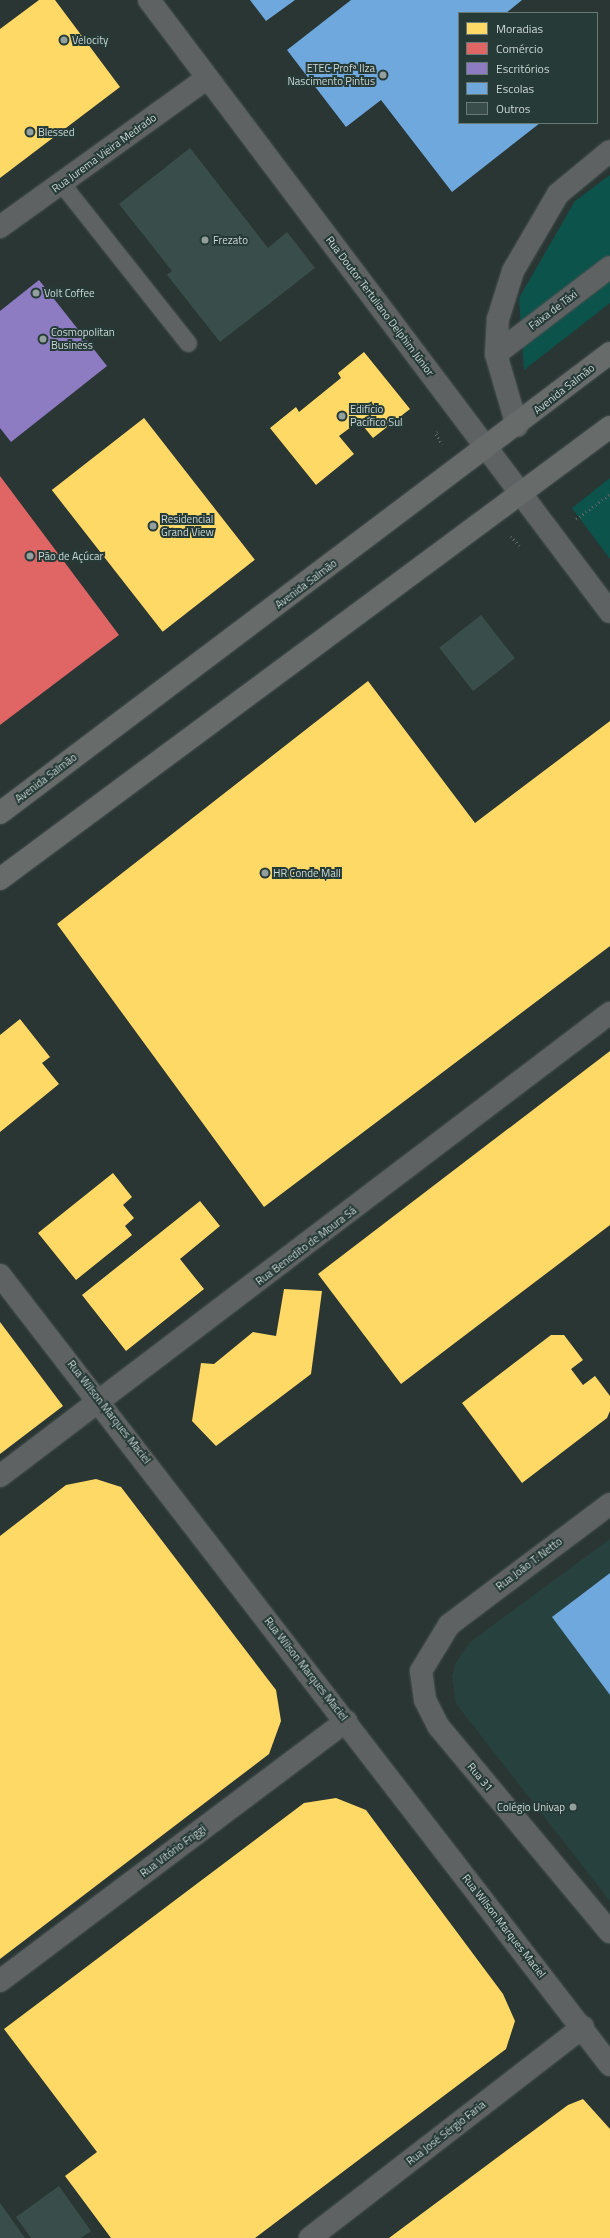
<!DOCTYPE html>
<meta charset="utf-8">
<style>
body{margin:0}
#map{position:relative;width:610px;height:2238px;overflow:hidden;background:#2a3634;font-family:"Titillium Web",sans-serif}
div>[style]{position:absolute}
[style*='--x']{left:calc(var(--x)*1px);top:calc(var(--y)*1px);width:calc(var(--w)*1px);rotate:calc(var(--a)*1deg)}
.built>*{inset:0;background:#27423e}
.green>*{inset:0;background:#0b534b}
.homes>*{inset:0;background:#ffd966;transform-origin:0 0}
.shops>*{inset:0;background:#e06666}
.offices>*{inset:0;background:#8e7cc3}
.schools>*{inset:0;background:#6fa8dc}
.building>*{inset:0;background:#394e4b;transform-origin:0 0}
.path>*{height:2.5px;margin-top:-1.25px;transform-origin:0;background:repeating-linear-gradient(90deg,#5d6362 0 1px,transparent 0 4px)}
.roads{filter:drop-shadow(0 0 1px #485250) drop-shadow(0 0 1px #485250)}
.lane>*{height:17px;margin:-8.5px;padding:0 8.5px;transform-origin:8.5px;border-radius:8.5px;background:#5e6262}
.street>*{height:22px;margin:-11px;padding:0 11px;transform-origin:11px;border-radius:11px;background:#5e6262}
.secondary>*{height:22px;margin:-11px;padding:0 11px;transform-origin:11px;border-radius:11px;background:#676c6b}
.dots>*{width:11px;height:11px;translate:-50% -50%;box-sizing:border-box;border:2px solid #263a37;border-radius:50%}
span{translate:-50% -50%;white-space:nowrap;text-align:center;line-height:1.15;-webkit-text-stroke:4px #263a37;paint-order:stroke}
.poi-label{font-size:11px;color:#cbd7d5}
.left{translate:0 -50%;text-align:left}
.right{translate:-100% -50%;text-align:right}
.street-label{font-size:11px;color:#cbd7d5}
.legend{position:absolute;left:458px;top:12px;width:140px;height:112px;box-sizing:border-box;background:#263a37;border:1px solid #687976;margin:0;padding:5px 7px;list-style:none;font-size:12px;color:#cbd7d5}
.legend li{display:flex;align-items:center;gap:8px;height:20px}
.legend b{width:20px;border:1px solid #687976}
</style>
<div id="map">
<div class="built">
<div style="clip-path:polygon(610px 1539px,610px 1901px,464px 1714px,456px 1703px,452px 1677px,455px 1664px,470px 1642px)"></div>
</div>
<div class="green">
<div style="clip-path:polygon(610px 175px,610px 303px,524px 370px,519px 298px,575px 201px)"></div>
<div style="clip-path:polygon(610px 478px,610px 559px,572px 508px)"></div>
</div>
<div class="homes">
<div style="clip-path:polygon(39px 0,55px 0,120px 87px,0 178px,0 29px)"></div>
<div style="clip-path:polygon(364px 352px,410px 409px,373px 438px,359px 421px,339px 436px,354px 454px,316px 485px,270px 428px,296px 407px,299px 412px,341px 378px,338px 373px)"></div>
<div style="left:144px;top:418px;width:180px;height:117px;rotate:52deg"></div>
<div style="clip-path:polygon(368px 681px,475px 823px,610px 721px,610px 946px,264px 1207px,57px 924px)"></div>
<div style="clip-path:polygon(20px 1019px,50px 1057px,42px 1063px,59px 1084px,0 1132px,0 1035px)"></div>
<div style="clip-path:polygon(610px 1051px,610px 1225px,401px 1384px,318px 1274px)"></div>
<div style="clip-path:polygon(113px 1173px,132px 1197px,123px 1205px,134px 1218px,125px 1226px,132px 1235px,76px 1280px,38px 1233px)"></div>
<div style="clip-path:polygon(200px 1201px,220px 1226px,180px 1259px,204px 1289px,126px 1351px,82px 1295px)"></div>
<div style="clip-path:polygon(284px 1289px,322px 1291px,311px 1374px,216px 1446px,192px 1421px,201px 1363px,214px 1364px,253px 1332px,276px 1336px)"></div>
<div style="clip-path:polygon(0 1322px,63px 1406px,0 1454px)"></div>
<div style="clip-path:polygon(551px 1335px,564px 1335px,583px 1360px,571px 1369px,583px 1385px,595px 1376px,610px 1396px,610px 1411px,607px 1418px,522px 1483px,462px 1403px)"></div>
<div style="clip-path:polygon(96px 1479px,121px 1487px,276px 1690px,281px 1721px,269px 1754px,0 1959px,0 1536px,66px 1485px)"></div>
<div style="clip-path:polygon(336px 1798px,366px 1810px,503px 1994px,515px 2021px,506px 2049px,255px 2238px,111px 2238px,65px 2176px,97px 2152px,4px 2029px,304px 1803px)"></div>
<div style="clip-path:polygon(583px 2099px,610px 2129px,610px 2238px,389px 2238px,568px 2105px)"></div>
</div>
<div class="shops">
<div style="clip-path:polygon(0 476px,119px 635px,0 725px)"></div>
</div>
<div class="offices">
<div style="clip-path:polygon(39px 280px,107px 366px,11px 442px,0 428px,0 311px)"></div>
</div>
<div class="schools">
<div style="clip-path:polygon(250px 0,295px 0,266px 21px)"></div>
<div style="clip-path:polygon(351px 0,522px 0,506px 13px,459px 13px,459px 123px,540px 123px,452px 192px,381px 100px,346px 127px,287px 50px)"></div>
<div style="clip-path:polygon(610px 1573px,610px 1695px,552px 1617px)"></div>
</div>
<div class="building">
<div style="clip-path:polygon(190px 148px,268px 248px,287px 232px,315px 268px,220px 342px,167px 275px,172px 271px,119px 204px)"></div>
<div style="left:481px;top:615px;width:55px;height:53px;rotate:52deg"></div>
<div style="clip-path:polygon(59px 2186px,91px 2231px,81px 2238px,31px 2238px,16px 2217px)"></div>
<div style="clip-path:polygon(0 2203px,25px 2238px,0 2238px)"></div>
</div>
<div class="path">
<div style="--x:438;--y:432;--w:3;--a:135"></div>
<div style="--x:436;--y:434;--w:12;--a:59"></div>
<div style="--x:576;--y:519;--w:42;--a:-36.3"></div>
<div style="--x:511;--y:536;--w:15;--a:48"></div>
</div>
<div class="roads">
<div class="lane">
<div style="--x:61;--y:183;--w:204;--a:51.6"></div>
</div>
<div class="street">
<div style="--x:149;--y:0;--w:766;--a:53.01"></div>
<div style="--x:0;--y:227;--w:255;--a:-35.7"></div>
<div style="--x:496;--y:354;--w:143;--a:-37.3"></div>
<div style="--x:517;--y:426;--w:75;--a:-106.3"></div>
<div style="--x:496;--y:354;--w:35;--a:-87"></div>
<div style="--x:498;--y:319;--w:50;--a:-72.6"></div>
<div style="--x:513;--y:271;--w:89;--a:-59.7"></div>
<div style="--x:558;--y:194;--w:67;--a:-39.6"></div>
<div style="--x:0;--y:1275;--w:998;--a:52.33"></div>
<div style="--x:0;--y:1476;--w:766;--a:-37.2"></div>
<div style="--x:610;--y:1504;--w:201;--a:143.1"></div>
<div style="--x:449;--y:1625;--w:54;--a:121.3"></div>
<div style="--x:421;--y:1671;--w:29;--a:82"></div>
<div style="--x:425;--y:1700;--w:30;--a:63"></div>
<div style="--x:439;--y:1727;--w:267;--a:50.2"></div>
<div style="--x:0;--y:1981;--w:433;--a:-36.9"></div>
<div style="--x:310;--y:2238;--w:345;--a:-37.7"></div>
</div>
<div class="secondary">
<div style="--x:0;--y:813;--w:764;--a:-37.02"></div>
<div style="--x:0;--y:879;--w:759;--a:-36.54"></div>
</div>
</div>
<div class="dots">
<div style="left:64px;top:40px;background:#939f9d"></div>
<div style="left:383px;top:75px;background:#939f9d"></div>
<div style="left:30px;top:132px;background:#939f9d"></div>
<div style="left:205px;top:240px;background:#939f9d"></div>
<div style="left:36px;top:293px;background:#939f9d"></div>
<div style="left:43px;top:339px;background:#939f9d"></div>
<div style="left:342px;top:416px;background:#939f9d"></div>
<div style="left:153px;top:526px;background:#939f9d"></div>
<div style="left:30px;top:556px;background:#939f9d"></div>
<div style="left:265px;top:873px;background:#939f9d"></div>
<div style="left:573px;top:1807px;background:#939f9d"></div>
</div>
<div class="poi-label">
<span class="left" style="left:72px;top:40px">Velocity</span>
<span class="right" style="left:375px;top:75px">ETEC Profª Ilza<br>Nascimento Pintus</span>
<span class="left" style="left:38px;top:132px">Blessed</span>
<span class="left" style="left:213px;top:240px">Frezato</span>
<span class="left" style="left:44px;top:293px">Volt Coffee</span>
<span class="left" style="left:51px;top:339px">Cosmopolitan<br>Business</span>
<span class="left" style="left:350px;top:416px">Edifício<br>Pacífico Sul</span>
<span class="left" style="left:161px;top:526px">Residencial<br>Grand View</span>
<span class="left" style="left:38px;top:556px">Pão de Açúcar</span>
<span class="left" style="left:273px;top:873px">HR Conde Mall</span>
<span class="right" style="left:565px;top:1807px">Colégio Univap</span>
</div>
<div class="street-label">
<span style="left:104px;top:153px;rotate:-36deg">Rua Jurema Vieira Medrado</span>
<span style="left:380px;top:306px;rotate:53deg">Rua Doutor Tertuliano Delphim Júnior</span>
<span style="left:553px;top:310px;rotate:-37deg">Faixa de Táxi</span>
<span style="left:564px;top:389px;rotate:-38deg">Avenida Salmão</span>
<span style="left:306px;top:584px;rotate:-37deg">Avenida Salmão</span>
<span style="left:46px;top:778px;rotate:-37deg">Avenida Salmão</span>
<span style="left:306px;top:1246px;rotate:-37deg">Rua Benedito de Moura Sá</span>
<span style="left:109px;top:1412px;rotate:52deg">Rua Wilson Marques Maciel</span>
<span style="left:529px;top:1564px;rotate:-37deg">Rua João T. Netto</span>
<span style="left:306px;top:1669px;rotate:52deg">Rua Wilson Marques Maciel</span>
<span style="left:480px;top:1777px;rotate:50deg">Rua 31</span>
<span style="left:173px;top:1851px;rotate:-37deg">Rua Vitório Friggi</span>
<span style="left:504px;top:1926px;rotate:52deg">Rua Wilson Marques Maciel</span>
<span style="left:446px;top:2133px;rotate:-38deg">Rua José Sérgio Faria</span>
</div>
<ul class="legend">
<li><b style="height:11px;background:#ffd966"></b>Moradias</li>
<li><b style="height:11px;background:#e06666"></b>Comércio</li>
<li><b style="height:11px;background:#8e7cc3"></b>Escritórios</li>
<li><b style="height:11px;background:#6fa8dc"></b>Escolas</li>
<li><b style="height:11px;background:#394e4b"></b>Outros</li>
</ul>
</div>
